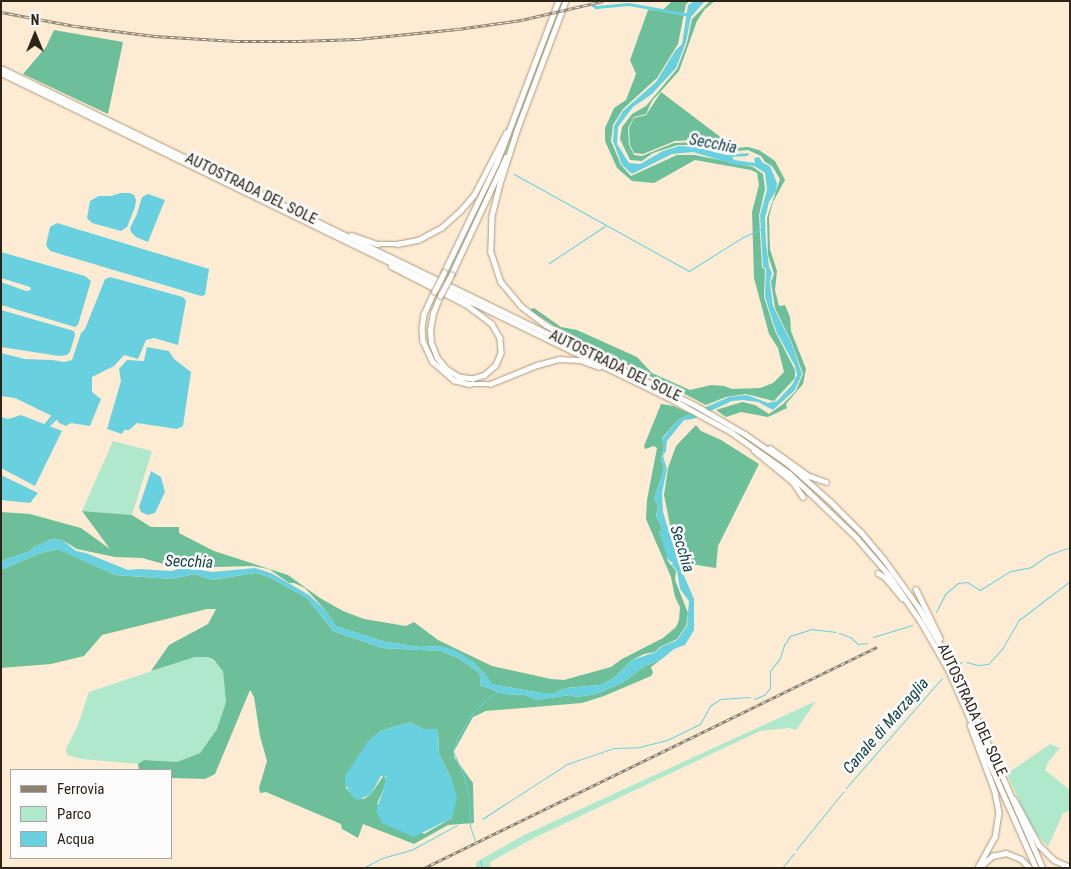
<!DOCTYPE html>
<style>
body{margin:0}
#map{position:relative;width:1071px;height:869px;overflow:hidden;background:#fdecd3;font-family:"Roboto Condensed",sans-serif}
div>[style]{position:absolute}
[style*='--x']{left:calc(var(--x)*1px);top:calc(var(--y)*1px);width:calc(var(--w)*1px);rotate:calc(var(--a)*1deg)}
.green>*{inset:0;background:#b0e8cc}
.forest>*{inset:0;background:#6dbf99}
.water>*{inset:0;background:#69d0df}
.stream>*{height:1px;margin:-0.5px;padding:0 0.5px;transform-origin:0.5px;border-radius:0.5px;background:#69d0df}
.canal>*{height:2.5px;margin:-1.25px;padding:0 1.25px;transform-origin:1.25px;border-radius:1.25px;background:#69d0df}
.roads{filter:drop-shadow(0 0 1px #ad997b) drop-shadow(0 0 1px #ad997b)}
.highway>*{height:4.5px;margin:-2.25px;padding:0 2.25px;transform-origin:2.25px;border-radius:2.25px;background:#fff}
.rail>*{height:3px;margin-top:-1.5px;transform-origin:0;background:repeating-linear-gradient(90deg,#fcfcfc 0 4px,#8d816f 0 8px);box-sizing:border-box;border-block:1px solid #8d816f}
.bridges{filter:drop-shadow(0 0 1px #ad997b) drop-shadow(0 0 1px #ad997b)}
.highway-bridge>*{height:4.5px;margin:-2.25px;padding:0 2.25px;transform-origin:2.25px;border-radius:2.25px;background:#fff}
span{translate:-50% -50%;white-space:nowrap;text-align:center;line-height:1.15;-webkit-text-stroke:5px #fcfcfc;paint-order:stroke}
.street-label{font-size:15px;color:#2c2418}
.water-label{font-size:16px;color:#13434a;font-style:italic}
.frame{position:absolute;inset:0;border:2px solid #2c2418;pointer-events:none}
.legend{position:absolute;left:10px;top:769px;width:162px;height:90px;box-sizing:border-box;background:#fcfcfc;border:1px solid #a9a6a1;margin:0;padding:6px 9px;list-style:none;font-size:15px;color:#2c2418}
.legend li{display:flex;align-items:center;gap:10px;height:25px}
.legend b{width:25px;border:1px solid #a9a6a1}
.north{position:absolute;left:10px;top:10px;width:50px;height:50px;-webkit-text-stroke:4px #fcfcfc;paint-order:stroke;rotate:0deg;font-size:14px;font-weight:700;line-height:20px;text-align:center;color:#2c2418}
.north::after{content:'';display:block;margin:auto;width:18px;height:22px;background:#2c2418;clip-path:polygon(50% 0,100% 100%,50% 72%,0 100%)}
</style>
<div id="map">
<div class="green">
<div style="clip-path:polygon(560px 1px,565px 1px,502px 165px,447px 279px,444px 277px,479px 201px)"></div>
<div style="clip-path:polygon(113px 441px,152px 451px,132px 515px,82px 511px)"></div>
<div style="clip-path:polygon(194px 657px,208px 657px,219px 665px,223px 671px,226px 702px,217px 729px,200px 753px,177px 762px,144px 760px,138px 764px,82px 759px,67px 755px,66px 749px,78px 725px,89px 692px)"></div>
<div style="clip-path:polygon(816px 701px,796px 730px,789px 728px,760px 731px,534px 838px,490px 862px,491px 868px,476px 868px,476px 862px,524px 835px)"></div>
<div style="clip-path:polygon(1050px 744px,1060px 748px,1049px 761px,1045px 770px,1070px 790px,1070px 811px,1063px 813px,1048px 847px,1032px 829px,1007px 774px)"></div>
</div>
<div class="forest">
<div style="clip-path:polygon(672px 1px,690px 1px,686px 4px,678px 44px,657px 78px,623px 109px,613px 125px,611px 141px,621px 165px,631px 176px,677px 155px,695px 155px,753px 167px,763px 174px,765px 189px,759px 215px,762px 267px,765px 270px,764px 297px,775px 331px,795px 370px,795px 378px,774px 401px,746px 394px,726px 397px,706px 405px,561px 330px,529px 310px,534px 308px,561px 327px,577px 330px,637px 357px,652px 373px,690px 390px,711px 385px,724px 386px,732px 389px,760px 388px,773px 383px,784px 372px,778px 348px,769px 334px,754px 278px,752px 212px,759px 185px,757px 173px,751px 170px,695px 160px,654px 183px,632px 181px,617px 168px,605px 141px,605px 128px,614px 108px,626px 100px,636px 74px,630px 60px,648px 10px,662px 11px)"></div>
<div style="clip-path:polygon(710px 1px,715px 1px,705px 9px,697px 21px,679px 71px,652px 101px,646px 114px,634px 117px,628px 128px,629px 145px,634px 155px,642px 156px,674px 143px,696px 142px,723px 149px,748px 147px,759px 150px,775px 161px,785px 180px,773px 202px,769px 217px,770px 249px,777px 271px,775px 290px,779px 306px,785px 305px,790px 317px,791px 331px,806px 369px,803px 384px,786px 404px,787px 408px,768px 417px,741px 412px,726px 417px,716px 410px,742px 402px,755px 405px,769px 414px,783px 404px,796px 391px,803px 374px,792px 343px,775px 308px,771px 282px,774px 274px,768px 255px,767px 218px,780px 179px,772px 166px,765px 162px,761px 156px,748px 150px,723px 152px,696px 145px,678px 145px,653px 153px,642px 161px,630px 160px,620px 139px,622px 127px,632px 114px,646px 106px,677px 69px,687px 43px,692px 19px)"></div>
<div style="clip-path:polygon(54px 30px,123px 42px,108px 114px,23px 74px,46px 47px)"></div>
<div style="clip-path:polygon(661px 92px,731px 145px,720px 146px,696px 140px,675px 141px,643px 154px,634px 153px,630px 145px,629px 128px,634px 118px,646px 115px)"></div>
<div style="clip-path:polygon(661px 404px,674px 406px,691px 414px,679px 419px,662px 438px,664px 446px,661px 459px,664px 469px,654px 499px,658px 505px,656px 517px,661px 525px,662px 531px,659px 532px,667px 552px,667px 560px,676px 571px,675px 580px,688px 613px,686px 626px,677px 639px,660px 647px,655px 652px,644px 654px,632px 660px,614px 678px,600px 685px,566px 688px,554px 693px,541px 693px,491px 684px,486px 675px,473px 662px,441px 646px,420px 647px,386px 642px,336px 626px,326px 611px,305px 588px,294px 583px,289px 583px,269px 569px,253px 566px,178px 568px,142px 558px,115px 557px,77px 549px,62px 540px,52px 539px,34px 547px,30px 551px,1px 561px,1px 512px,30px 514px,81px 528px,110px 549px,82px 511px,132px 515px,151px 527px,179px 527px,179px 533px,214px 551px,288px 575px,320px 598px,343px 611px,364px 619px,406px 626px,414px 622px,438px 640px,492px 666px,551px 679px,564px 680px,611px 667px,622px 659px,663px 638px,676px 627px,679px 620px,680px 607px,675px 597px,671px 577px,646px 519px,647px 500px,657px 448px,654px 446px,645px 449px,644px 446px)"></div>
<div style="clip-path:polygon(696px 425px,701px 431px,721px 440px,759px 464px,718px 546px,716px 568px,684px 563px,671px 530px,664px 495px,668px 468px,676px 446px)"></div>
<div style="clip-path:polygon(evenodd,58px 549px,115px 575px,172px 579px,195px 574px,212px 580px,255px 573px,269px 577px,307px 598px,333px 631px,382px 648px,441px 651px,460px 659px,478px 672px,481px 677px,480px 685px,504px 694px,525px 695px,536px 700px,570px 695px,577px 697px,596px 694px,622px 683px,643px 667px,662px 659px,651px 667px,653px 673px,651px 676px,604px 696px,582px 703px,486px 711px,473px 717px,454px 751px,454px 757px,473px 783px,474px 823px,448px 825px,414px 844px,363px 824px,358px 838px,342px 829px,341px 824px,266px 792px,260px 793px,259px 788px,267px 761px,260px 736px,254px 697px,250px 690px,215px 774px,205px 779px,171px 778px,171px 770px,139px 770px,138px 764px,144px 760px,177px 762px,200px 753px,217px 729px,226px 702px,223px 671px,214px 660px,208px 657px,195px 657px,151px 671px,169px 645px,208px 624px,216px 609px,207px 609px,102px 635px,84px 656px,51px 664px,1px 668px,1px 570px,38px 554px,58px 549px,410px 722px,423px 729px,438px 729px,439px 754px,452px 780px,452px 818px,424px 834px,377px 804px,384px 788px,386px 779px,384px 775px,371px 794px,364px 799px,355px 798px,346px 788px,345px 776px,380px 731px,410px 722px)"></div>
</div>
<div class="water">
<div style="clip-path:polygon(695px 1px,705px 1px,691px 17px,686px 42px,676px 68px,652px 94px,633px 107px,618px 127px,617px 144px,629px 163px,640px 164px,663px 151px,679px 146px,696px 147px,727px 155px,749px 153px,748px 156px,732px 157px,734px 160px,755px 163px,754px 158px,759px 157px,763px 163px,770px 166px,777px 183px,776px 191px,769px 202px,765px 218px,766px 243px,769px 266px,772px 273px,770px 282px,773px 306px,792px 344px,802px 374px,795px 390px,773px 410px,758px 402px,743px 400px,732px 401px,693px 419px,684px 420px,667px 441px,666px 451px,663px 456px,667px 469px,662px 493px,663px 512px,679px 564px,694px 599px,694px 630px,685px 645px,674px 649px,662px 659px,643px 667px,622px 683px,596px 694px,577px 697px,570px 695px,536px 700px,525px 695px,504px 694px,480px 685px,481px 677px,478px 672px,460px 659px,441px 651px,382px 648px,333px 631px,307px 598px,269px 577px,255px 573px,211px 580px,195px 574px,172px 579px,115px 575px,57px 549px,38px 554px,1px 570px,1px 561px,30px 551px,34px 547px,52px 539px,62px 540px,76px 551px,86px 553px,128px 570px,139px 569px,172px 571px,178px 569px,195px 569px,212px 572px,255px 568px,271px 573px,309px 595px,326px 611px,336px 626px,386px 642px,420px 647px,441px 646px,457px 651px,473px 662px,486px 675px,491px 684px,541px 693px,554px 693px,566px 688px,600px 685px,614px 678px,632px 660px,656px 652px,661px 647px,677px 640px,687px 626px,689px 601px,680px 589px,677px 571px,672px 565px,673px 563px,668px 560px,659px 531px,662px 531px,661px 525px,656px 517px,658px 505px,654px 499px,664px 469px,661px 459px,664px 446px,662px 439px,679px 419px,729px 397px,747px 395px,768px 403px,777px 401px,792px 385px,797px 375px,795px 366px,776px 331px,765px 297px,766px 269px,763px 267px,760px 215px,767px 190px,765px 173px,754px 166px,736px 165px,693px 152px,672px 154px,632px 174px,622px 165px,613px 141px,614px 126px,623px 111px,656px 82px,675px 51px,682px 44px,688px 5px)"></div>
<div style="clip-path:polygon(121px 193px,130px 193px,134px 195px,136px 200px,135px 207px,127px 227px,121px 231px,92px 223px,87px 218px,90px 201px,99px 196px,111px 196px)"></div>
<div style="clip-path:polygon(148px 194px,165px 200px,148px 242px,136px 237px,131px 232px,130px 228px,137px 214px,142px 197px)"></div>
<div style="clip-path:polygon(57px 223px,209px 269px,205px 295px,201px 296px,50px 251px,46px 245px,50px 227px)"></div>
<div style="clip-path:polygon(1px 252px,85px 276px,91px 281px,78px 325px,75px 327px,1px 305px,1px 282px,26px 291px,31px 290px,30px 287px,1px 278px)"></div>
<div style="clip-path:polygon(110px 277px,183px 297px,186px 301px,178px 345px,154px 338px,146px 340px,138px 359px,124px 355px,114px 366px,92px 377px,92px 392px,101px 399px,90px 426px,71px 423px,66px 426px,59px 423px,56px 418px,15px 398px,1px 396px,1px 353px,25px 359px,52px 360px,64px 362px,72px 360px,81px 333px,85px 329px,105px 279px)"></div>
<div style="clip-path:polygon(1px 310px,74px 331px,75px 335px,70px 352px,67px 355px,59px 356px,1px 347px)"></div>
<div style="clip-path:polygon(147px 347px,169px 351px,174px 359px,191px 372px,183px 426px,177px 429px,137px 423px,129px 430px,124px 430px,122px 434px,107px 429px,121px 381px,119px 369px,127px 360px,144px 361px)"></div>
<div style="clip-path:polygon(21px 415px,62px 431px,35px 486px,1px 468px,1px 417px,8px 419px)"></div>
<div style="clip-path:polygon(151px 471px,161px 477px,165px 492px,155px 513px,148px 515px,141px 512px,139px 507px)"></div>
<div style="clip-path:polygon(1px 475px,38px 493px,30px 503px,1px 500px)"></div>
<div style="clip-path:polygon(410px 722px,423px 729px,438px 729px,439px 754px,452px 780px,457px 797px,452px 818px,414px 837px,382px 823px,376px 811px,384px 788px,386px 776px,381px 776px,371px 794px,359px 800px,352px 796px,345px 784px,345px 776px,369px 740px,380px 731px)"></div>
</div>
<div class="stream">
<div style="--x:514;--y:174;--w:200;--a:29"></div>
<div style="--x:689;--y:271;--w:64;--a:-32.2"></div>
<div style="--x:743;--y:237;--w:21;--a:-23"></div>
<div style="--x:549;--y:263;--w:67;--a:-33.5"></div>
<div style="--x:936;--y:612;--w:20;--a:-63"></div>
<div style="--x:945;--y:594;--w:17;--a:-40"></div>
<div style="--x:958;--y:583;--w:9;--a:-6"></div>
<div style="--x:967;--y:582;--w:15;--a:32"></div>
<div style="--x:980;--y:590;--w:36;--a:-32"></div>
<div style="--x:1011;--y:571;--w:20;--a:-11"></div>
<div style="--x:1031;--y:567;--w:21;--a:-35"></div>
<div style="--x:1048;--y:555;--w:23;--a:-20"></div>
<div style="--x:839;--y:633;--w:12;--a:20"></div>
<div style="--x:850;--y:637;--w:11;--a:41"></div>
<div style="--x:858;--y:644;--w:9;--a:-6"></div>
<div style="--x:873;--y:637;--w:41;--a:-17.1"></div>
<div style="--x:966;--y:662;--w:12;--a:14"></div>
<div style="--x:978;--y:665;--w:10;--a:-6"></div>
<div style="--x:988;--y:664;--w:21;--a:-47"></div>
<div style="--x:1002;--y:649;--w:34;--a:-60"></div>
<div style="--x:1019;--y:620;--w:64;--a:-37.4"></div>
<div style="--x:960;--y:663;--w:2;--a:-27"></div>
<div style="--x:754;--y:699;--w:11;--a:-22"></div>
<div style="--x:764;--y:695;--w:9;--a:-49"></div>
<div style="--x:770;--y:688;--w:17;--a:-90"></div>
<div style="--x:770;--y:671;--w:16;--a:-52"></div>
<div style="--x:780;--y:658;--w:14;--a:-73"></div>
<div style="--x:784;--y:645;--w:11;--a:-56"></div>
<div style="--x:790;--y:636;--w:22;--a:-18"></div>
<div style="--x:811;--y:629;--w:25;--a:7"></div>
<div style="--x:846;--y:788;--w:146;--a:-48.9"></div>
<div style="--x:482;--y:819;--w:101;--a:-32.9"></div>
<div style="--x:567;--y:764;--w:50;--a:-18.8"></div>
<div style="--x:614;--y:748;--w:25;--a:-2"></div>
<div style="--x:639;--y:747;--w:29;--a:-14"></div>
<div style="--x:667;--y:740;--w:37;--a:-26"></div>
<div style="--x:700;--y:724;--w:21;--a:-61"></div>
<div style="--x:710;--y:706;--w:12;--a:-35"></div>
<div style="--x:720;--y:699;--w:30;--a:-4"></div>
<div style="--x:475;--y:841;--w:16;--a:-108"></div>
<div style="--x:470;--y:826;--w:27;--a:-92"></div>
<div style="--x:469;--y:799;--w:23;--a:-103"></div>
<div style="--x:464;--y:777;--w:28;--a:-113"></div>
<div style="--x:453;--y:751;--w:14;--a:-73"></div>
<div style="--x:457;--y:738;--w:28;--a:-58"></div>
<div style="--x:472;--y:714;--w:24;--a:-45"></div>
<div style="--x:489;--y:697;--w:10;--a:-29"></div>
<div style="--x:796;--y:850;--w:75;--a:-51"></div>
<div style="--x:480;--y:861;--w:7;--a:74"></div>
<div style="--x:363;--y:868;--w:21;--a:-28"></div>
<div style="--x:382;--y:858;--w:32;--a:-16"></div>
<div style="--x:413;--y:849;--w:50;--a:-28.6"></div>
<div style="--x:782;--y:868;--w:19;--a:-51"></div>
</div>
<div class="canal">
<div style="--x:593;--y:5;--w:4;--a:34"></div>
<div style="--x:596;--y:7;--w:33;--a:-5"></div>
<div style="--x:629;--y:4;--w:61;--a:10.4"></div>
<div style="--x:52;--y:416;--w:4;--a:27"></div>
<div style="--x:56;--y:418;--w:10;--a:135"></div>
<div style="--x:49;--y:425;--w:3;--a:-162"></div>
<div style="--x:46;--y:424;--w:10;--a:-53"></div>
</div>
<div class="roads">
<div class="highway">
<div style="--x:566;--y:1;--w:139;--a:110.7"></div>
<div style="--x:517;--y:131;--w:56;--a:107.8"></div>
<div style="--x:500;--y:184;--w:33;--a:104"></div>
<div style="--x:492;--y:216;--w:36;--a:92"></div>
<div style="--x:491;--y:252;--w:32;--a:72"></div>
<div style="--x:501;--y:282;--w:31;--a:50"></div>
<div style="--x:521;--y:306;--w:31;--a:37"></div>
<div style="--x:546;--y:325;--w:81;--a:28.8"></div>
<div style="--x:1;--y:68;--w:771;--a:25.9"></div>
<div style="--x:695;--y:405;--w:58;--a:30.1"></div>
<div style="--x:745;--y:434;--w:51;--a:34.6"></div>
<div style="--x:787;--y:463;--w:57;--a:41.5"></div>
<div style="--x:830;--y:501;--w:44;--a:45"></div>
<div style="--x:861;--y:532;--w:34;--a:50"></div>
<div style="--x:883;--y:558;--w:62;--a:54.2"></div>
<div style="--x:919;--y:608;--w:80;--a:59.9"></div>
<div style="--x:959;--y:677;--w:209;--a:66.3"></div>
<div style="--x:1;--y:73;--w:747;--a:25.95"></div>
<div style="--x:673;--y:400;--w:66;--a:28.9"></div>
<div style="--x:731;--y:432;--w:71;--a:35.3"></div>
<div style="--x:789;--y:473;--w:93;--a:43.7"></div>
<div style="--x:856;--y:537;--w:50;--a:49"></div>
<div style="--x:889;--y:575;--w:57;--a:55.8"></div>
<div style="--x:921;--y:622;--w:54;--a:60.1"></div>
<div style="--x:948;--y:669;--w:218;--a:66.1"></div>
<div style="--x:351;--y:235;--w:28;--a:19"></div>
<div style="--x:377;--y:244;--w:20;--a:0"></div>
<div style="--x:397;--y:244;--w:21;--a:-11"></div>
<div style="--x:418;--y:240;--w:26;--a:-28"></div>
<div style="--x:441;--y:228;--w:25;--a:-42"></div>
<div style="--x:460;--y:211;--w:21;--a:-49"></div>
<div style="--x:474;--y:195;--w:70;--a:-62.7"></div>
<div style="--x:391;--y:266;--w:85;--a:27.2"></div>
<div style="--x:467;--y:305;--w:31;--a:37"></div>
<div style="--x:492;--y:324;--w:16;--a:60"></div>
<div style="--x:500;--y:338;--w:15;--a:86"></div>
<div style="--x:501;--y:353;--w:13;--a:113"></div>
<div style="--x:496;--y:365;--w:15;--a:138"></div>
<div style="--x:485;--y:375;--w:13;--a:162"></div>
<div style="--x:473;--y:379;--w:14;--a:-172"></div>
<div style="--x:459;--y:377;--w:15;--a:-148"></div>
<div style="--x:446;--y:369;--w:14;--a:-129"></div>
<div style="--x:437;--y:358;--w:16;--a:-112"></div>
<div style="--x:431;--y:343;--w:13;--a:-94"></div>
<div style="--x:430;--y:330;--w:17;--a:-80"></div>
<div style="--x:433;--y:313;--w:18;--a:-68"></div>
<div style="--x:444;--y:272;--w:122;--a:-64.3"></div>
<div style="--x:497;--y:162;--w:172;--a:-69.2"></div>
<div style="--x:451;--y:275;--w:130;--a:-65"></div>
<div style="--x:434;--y:292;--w:24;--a:114"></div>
<div style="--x:424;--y:314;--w:14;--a:98"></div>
<div style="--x:422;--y:328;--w:13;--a:86"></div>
<div style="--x:423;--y:341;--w:23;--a:65"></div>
<div style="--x:433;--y:362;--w:28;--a:41"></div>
<div style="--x:454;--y:380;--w:16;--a:15"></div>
<div style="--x:469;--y:384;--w:21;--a:0"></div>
<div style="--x:490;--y:384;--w:51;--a:-22"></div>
<div style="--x:537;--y:365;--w:23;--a:-15"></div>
<div style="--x:559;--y:359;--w:21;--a:3"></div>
<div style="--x:580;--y:360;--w:20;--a:20"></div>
<div style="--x:770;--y:448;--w:48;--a:35.7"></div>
<div style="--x:809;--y:476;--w:18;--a:19"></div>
<div style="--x:754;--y:450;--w:50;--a:39.4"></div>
<div style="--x:793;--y:482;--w:18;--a:56"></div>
<div style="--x:878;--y:573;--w:9;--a:32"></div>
<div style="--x:886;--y:578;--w:26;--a:51"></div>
<div style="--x:916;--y:589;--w:55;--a:63.9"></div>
<div style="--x:970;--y:725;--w:72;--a:69.5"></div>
<div style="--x:995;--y:792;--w:21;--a:79"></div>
<div style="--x:999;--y:813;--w:24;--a:99"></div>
<div style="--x:995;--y:837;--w:35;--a:119"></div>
<div style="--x:1014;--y:799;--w:52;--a:61.5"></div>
<div style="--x:1039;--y:845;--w:21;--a:45"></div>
<div style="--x:1054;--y:860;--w:17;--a:24"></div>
<div style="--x:981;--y:866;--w:15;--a:-42"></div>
<div style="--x:992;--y:856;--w:14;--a:-12"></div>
<div style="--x:1006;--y:853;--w:16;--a:22"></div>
<div style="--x:1021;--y:859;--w:13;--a:45"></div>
</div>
</div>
<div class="rail">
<div style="--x:1;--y:12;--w:75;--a:10.7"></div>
<div style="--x:75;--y:26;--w:80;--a:7.2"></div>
<div style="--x:154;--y:36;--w:82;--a:3.5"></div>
<div style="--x:236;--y:41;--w:62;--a:0"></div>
<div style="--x:298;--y:41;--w:60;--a:-1.9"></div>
<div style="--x:358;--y:39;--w:100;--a:-5.7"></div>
<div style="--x:458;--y:29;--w:64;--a:-8.1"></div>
<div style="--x:521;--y:20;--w:84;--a:-13"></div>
<div style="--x:424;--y:868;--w:504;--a:-26.01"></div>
</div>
<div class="bridges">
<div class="highway-bridge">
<div style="--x:434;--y:292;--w:22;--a:-63"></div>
<div style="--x:440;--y:296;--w:24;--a:-62"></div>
</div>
</div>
<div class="street-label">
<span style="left:251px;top:189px;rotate:26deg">AUTOSTRADA DEL SOLE</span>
<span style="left:615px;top:366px;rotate:26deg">AUTOSTRADA DEL SOLE</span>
<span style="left:972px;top:710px;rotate:65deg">AUTOSTRADA DEL SOLE</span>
</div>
<div class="water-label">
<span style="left:713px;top:144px;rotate:11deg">Secchia</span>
<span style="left:682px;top:549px;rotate:73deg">Secchia</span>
<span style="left:189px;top:562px;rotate:2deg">Secchia</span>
<span style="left:886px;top:726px;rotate:-49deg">Canale di Marzaglia</span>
</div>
<div class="frame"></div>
<ul class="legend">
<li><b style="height:6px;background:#8d816f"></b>Ferrovia</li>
<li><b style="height:14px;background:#b0e8cc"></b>Parco</li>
<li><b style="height:14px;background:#69d0df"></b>Acqua</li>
</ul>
<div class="north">N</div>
</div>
